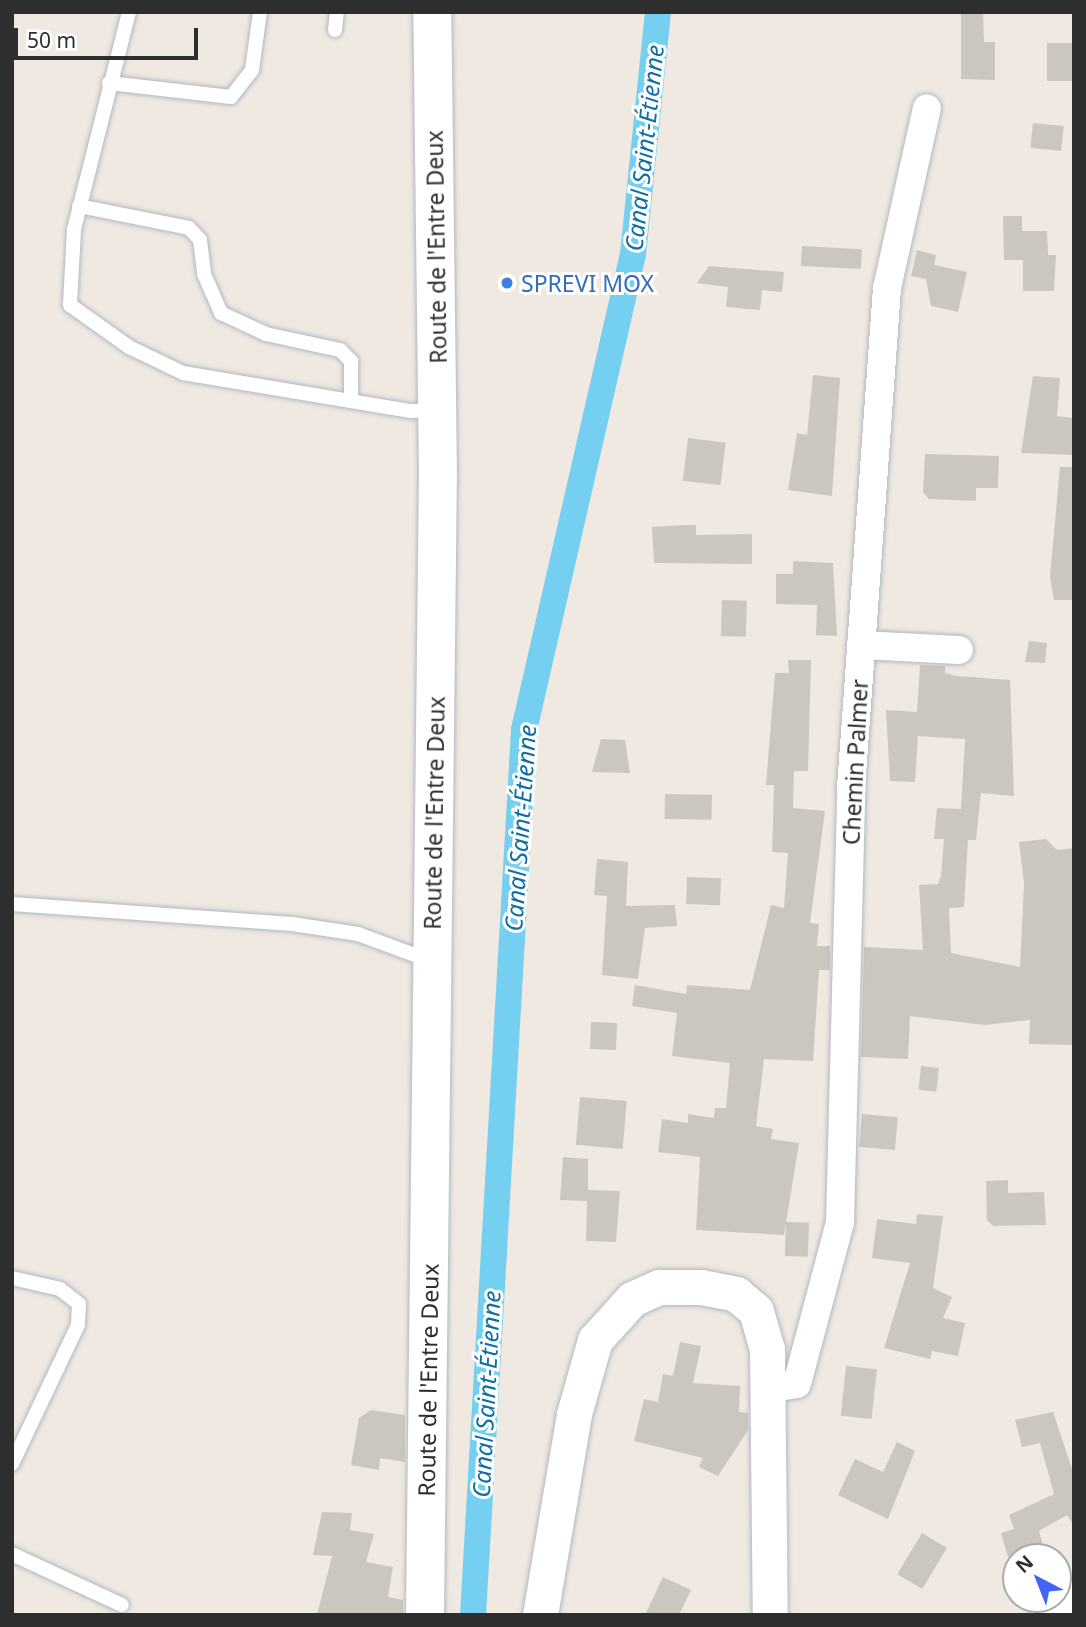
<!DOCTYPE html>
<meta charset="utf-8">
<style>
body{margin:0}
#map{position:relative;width:1086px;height:1627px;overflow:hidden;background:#efe9e1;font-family:"Noto Sans",sans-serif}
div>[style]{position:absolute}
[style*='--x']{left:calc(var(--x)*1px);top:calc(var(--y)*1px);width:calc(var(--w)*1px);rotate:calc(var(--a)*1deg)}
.canal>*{height:26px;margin:-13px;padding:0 13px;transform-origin:13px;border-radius:13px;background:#75cff0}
.building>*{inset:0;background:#cbc7bf;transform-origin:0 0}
.roads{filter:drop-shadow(0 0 2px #b4b7c1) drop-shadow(0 0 2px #b4b7c1)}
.service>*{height:14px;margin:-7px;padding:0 7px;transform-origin:7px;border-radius:7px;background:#fff}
.minor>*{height:28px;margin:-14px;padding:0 14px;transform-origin:14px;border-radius:14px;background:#fff}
.tertiary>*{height:35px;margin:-17.5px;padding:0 17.5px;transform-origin:17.5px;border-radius:17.5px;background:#fff}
.secondary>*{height:38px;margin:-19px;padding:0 19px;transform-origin:19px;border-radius:19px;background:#fff}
.dots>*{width:19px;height:19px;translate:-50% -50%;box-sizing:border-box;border:4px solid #fff;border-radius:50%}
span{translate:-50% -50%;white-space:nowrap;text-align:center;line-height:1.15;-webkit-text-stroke:6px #fff;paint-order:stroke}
.street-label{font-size:23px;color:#2e2e2e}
.shop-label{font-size:23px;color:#366cbe}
.left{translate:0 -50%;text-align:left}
.water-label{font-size:24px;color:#0d6fa3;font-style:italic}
.frame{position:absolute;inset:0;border:14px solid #2e2e2e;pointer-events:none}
.north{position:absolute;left:1002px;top:1543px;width:70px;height:70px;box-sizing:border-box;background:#fff;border:2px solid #ababab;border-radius:50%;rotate:318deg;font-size:19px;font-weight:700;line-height:28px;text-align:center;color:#2e2e2e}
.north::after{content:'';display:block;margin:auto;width:24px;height:32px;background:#4264fb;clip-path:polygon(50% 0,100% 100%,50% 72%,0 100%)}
.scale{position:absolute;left:14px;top:28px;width:184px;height:32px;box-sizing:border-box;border:4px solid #2e2e2e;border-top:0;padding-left:9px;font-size:21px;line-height:24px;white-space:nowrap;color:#2e2e2e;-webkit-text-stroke:5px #fff;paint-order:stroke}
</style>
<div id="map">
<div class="canal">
<div style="--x:473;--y:1615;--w:886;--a:-86.7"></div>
<div style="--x:524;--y:730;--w:488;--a:-77.1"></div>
<div style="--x:633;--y:254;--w:243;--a:-84.1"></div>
</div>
<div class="building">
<div style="clip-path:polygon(961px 12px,983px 12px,984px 42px,995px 42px,995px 80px,961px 79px)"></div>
<div style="left:1047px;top:43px;width:27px;height:38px"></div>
<div style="left:1033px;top:123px;width:31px;height:25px;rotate:6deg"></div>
<div style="clip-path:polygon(1003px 216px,1022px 216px,1022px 231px,1047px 231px,1048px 255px,1056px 255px,1054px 291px,1023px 291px,1023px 260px,1004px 260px)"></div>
<div style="left:802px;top:246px;width:60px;height:20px;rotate:3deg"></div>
<div style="clip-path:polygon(917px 250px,936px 255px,934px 265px,967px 272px,958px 312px,931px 306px,926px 279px,911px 276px)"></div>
<div style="clip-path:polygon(709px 266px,784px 272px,782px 292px,762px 290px,760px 310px,726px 307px,728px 287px,697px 283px)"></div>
<div style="clip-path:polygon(813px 375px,840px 378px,832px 496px,788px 490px,797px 433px,807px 435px)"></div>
<div style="clip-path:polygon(1033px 376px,1060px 378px,1057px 416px,1074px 418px,1074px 455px,1021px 453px)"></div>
<div style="left:688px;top:438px;width:38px;height:43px;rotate:7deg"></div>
<div style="clip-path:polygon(925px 454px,999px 456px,998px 488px,976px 488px,976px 501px,929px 499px,923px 492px)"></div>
<div style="clip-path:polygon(1060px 467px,1074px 467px,1074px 600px,1054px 600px,1050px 577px)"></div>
<div style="clip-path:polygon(683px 525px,696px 525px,696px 535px,752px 534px,752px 564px,654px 563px,652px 527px)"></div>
<div style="clip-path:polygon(793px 561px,833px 563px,837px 636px,816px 635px,817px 605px,776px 604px,776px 574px,793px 574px)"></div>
<div style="left:722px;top:600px;width:25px;height:36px;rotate:2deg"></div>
<div style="clip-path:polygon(1029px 641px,1047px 643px,1045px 663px,1025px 662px)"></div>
<div style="clip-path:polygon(788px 660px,811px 660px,808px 771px,794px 771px,793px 808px,825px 811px,810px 923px,819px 924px,817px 946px,830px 946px,830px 970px,819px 970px,813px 1061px,764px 1059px,756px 1126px,773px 1129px,771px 1139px,799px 1143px,784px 1235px,696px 1230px,700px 1157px,658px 1152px,662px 1119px,688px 1123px,688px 1114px,714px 1118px,715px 1108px,726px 1108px,730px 1063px,672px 1056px,677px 1013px,632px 1006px,635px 985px,686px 994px,687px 985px,750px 990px,771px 905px,784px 908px,788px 853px,772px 852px,774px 785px,766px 785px,775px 673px,789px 673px)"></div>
<div style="clip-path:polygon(920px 665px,945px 666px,945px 673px,957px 676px,1010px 680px,1014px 796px,981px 793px,976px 840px,968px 840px,964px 907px,949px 908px,951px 953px,1020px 967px,1024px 883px,1019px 842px,1046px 839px,1057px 850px,1074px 848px,1074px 1045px,1029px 1044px,1030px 1020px,985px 1025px,910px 1016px,908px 1059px,861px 1057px,864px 947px,923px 950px,919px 885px,938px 884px,941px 875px,944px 839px,934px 839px,937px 808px,961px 809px,965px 739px,918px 736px,915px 782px,890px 781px,886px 710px,917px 712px)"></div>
<div style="clip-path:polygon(601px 739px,625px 740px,630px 773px,592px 772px)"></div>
<div style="left:665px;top:794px;width:47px;height:25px;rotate:1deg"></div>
<div style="clip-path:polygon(597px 859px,628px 862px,626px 906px,675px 905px,677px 926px,645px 928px,638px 979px,602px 975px,607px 896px,594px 895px)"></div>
<div style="left:687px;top:877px;width:34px;height:27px;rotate:2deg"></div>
<div style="left:591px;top:1022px;width:26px;height:27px;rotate:2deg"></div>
<div style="left:921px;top:1066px;width:18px;height:24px;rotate:6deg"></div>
<div style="left:580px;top:1097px;width:47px;height:48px;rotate:5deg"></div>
<div style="left:862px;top:1114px;width:36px;height:33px;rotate:5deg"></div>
<div style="clip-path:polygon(563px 1157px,588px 1159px,588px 1190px,620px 1191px,616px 1242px,586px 1241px,587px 1201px,560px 1200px)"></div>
<div style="clip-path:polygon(1008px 1180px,1008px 1193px,1044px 1192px,1046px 1225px,993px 1226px,987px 1220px,986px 1181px)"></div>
<div style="clip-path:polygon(917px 1214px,943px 1216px,933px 1288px,952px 1297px,943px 1318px,965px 1323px,958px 1356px,932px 1351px,930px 1359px,884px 1348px,910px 1263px,872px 1258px,877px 1219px,916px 1224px)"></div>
<div style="left:786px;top:1222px;width:23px;height:34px;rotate:2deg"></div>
<div style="clip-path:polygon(680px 1342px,701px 1346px,693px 1383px,740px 1386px,739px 1412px,748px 1413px,748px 1430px,718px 1476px,699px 1467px,703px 1458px,634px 1441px,644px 1399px,658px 1402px,663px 1374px,673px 1376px)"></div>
<div style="left:846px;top:1366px;width:31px;height:50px;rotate:6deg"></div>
<div style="clip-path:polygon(371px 1410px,405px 1415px,405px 1462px,380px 1458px,379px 1470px,351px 1465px,359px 1418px)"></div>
<div style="clip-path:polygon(1053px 1412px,1074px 1475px,1074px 1526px,1067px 1515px,1039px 1531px,1045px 1552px,1008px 1557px,1001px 1533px,1014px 1529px,1009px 1515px,1054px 1494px,1040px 1443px,1022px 1447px,1015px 1420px)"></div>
<div style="clip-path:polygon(897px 1442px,915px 1451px,888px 1519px,838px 1495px,855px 1459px,883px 1472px)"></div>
<div style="clip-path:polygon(322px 1512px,352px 1513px,350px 1530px,374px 1534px,366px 1562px,393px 1567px,388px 1597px,403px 1600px,403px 1615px,317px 1615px,332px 1556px,313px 1555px)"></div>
<div style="left:922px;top:1533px;width:29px;height:48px;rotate:31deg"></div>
<div style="clip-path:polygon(663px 1577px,691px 1590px,679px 1615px,645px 1615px)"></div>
</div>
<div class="roads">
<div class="service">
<div style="--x:129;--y:12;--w:225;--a:104.2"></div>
<div style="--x:74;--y:230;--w:75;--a:93.1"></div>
<div style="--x:70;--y:305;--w:72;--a:35.4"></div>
<div style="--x:129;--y:347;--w:60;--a:25.7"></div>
<div style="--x:183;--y:373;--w:231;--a:9.5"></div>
<div style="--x:411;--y:411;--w:26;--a:-2"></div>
<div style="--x:335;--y:30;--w:18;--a:-84"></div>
<div style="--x:109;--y:83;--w:123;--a:6.5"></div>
<div style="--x:231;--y:97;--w:34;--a:-52"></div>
<div style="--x:252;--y:70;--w:59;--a:-82.1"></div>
<div style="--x:79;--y:206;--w:112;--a:11.3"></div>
<div style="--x:189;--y:228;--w:16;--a:47"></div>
<div style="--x:200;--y:240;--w:34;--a:83"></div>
<div style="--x:204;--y:274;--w:43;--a:66.4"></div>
<div style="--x:221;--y:313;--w:50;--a:25"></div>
<div style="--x:266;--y:334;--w:76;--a:12.2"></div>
<div style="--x:340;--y:350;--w:16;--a:45"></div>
<div style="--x:351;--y:361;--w:40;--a:90"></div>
<div style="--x:12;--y:904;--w:281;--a:4.1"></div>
<div style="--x:292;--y:924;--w:67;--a:8.6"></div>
<div style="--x:358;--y:934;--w:78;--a:20.3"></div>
<div style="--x:12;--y:1278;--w:49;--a:12.9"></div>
<div style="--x:60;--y:1289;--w:24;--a:38"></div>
<div style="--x:79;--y:1304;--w:21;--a:93"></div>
<div style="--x:78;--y:1325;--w:154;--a:115.4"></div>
<div style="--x:12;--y:1554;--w:121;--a:24.9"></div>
</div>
<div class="minor">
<div style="--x:861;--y:645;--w:98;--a:2.9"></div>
<div style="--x:768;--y:1389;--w:29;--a:-10"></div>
<div style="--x:797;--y:1384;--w:168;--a:-75.1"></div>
<div style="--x:840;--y:1222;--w:434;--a:-88.5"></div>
<div style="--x:851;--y:788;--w:501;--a:-85.88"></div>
<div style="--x:887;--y:288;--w:184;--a:-77.5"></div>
</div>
<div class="tertiary">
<div style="--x:540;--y:1615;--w:204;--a:-80.4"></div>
<div style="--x:574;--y:1414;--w:77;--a:-74.2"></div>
<div style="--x:595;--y:1340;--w:55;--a:-47.9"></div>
<div style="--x:632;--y:1299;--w:30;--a:-24"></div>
<div style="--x:659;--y:1287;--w:42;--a:0"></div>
<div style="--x:701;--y:1287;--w:36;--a:11"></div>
<div style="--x:736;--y:1294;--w:26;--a:40"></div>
<div style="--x:756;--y:1311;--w:40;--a:74"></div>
<div style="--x:767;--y:1349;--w:266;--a:89.4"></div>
<div style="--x:1048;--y:1615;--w:32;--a:-35"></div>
</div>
<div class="secondary">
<div style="--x:425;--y:1615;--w:1138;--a:-89.35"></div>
<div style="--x:438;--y:477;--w:465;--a:-90.7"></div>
</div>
</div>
<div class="dots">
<div style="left:507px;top:283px;background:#3f7fe0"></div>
</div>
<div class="street-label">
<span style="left:436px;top:247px;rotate:-91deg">Route de l'Entre Deux</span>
<span style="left:855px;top:762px;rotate:-87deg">Chemin Palmer</span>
<span style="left:434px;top:813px;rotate:-89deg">Route de l'Entre Deux</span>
<span style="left:428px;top:1380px;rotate:-89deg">Route de l'Entre Deux</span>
</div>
<div class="shop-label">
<span class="left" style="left:521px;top:283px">SPREVI MOX</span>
</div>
<div class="water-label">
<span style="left:644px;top:148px;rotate:-84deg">Canal Saint-Étienne</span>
<span style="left:520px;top:828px;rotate:-86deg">Canal Saint-Étienne</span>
<span style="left:486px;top:1394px;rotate:-87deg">Canal Saint-Étienne</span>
</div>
<div class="frame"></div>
<div class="north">N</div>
<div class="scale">50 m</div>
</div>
